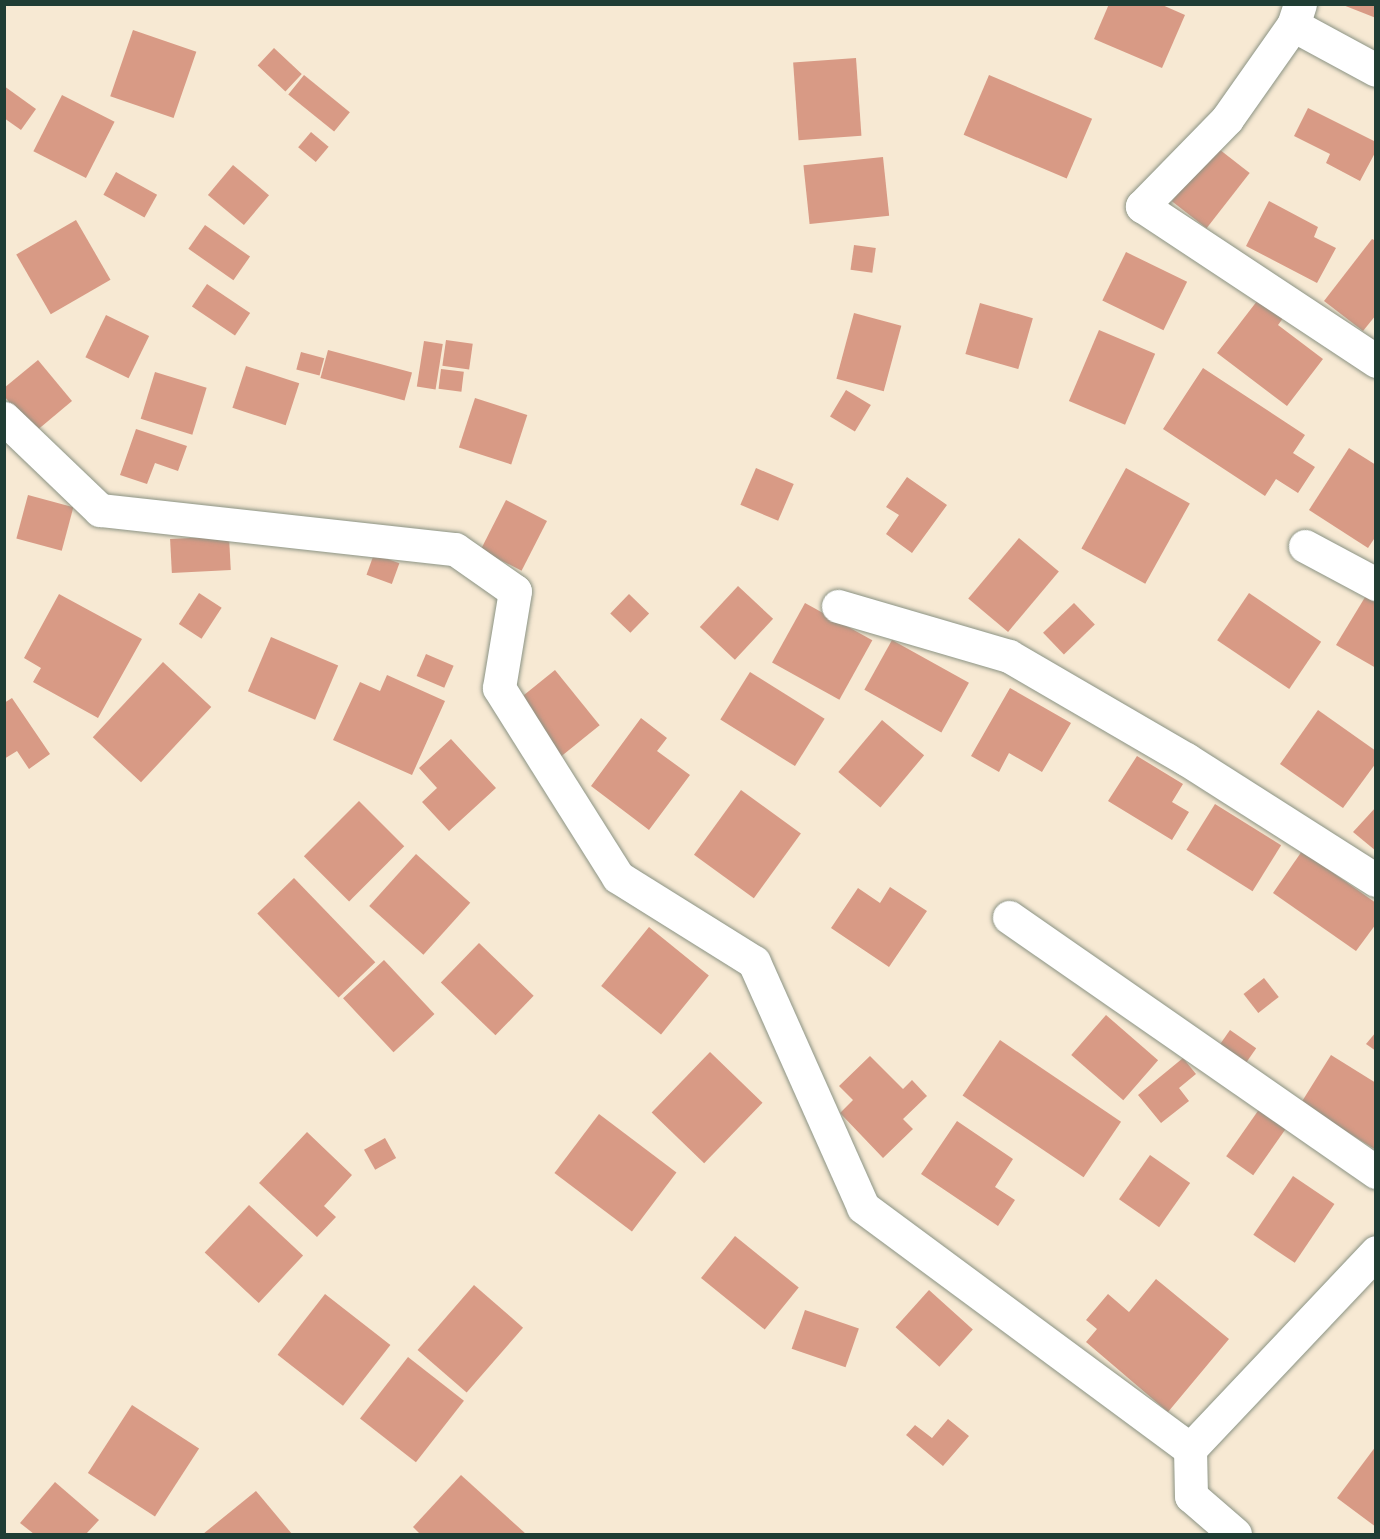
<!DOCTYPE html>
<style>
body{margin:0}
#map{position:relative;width:1380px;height:1539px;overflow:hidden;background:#f7e9d3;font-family:Mali,sans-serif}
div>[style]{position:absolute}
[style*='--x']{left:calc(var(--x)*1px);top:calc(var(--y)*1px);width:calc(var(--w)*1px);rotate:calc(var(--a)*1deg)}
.building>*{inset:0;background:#d89a85;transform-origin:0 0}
.roads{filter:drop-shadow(0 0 2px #8b9384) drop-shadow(0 0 2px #8b9384)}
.minor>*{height:33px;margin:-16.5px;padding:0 16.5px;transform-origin:16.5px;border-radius:16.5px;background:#fff}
span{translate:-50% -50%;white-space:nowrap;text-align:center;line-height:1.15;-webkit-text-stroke:4.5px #fbf7ec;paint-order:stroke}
.frame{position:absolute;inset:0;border:6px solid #1f3d34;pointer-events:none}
</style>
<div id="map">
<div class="building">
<div style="clip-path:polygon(1109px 4px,1160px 4px,1185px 15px,1162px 68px,1094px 39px)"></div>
<div style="clip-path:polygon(1343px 4px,1376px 4px,1376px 18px,1343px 5px)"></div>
<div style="left:133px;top:30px;width:67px;height:70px;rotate:19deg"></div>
<div style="left:274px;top:48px;width:38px;height:24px;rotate:43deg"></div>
<div style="left:856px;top:58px;width:78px;height:63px;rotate:86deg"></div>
<div style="left:304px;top:75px;width:59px;height:25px;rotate:39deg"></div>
<div style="left:989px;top:75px;width:112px;height:65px;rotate:23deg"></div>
<div style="clip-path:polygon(4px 86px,36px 109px,21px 130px,4px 118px)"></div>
<div style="left:62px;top:95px;width:59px;height:63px;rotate:27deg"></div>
<div style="clip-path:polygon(1308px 108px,1376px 142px,1376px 151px,1360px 181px,1326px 163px,1330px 154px,1294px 136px)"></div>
<div style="left:311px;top:132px;width:23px;height:20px;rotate:40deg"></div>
<div style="left:1215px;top:146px;width:44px;height:70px;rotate:38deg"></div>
<div style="left:883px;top:157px;width:59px;height:80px;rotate:84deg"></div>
<div style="left:233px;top:165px;width:47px;height:39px;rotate:40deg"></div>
<div style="left:116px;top:172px;width:47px;height:26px;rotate:29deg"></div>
<div style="clip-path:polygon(1269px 201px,1318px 227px,1314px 237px,1336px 248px,1317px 283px,1246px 246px)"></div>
<div style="left:76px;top:220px;width:69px;height:69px;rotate:60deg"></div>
<div style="left:205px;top:225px;width:55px;height:29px;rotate:35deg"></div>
<div style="clip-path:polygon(1372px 239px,1376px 241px,1376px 315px,1363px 331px,1324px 301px)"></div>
<div style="left:854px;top:245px;width:22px;height:25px;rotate:8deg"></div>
<div style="left:1126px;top:252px;width:68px;height:54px;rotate:26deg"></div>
<div style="left:207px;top:284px;width:52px;height:27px;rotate:34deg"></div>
<div style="clip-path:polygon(1264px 292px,1289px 310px,1278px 325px,1323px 359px,1287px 406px,1217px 353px)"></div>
<div style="left:980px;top:303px;width:55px;height:53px;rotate:16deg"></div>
<div style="left:854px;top:313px;width:49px;height:68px;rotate:15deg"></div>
<div style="left:106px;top:315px;width:48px;height:47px;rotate:26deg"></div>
<div style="left:1099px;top:330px;width:61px;height:77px;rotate:23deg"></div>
<div style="left:446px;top:340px;width:27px;height:26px;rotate:8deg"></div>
<div style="left:424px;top:341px;width:19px;height:46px;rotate:9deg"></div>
<div style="left:328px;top:350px;width:87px;height:29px;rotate:15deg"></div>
<div style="left:301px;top:352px;width:24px;height:18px;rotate:15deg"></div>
<div style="clip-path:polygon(38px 360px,72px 401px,35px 432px,4px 396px,4px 388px)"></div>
<div style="left:246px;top:366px;width:56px;height:44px;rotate:18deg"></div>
<div style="clip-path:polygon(1203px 368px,1305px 435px,1293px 453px,1315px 467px,1298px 493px,1276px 479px,1265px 496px,1163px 429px)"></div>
<div style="left:441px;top:369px;width:23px;height:20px;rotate:7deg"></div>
<div style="left:155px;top:372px;width:54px;height:49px;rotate:17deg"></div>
<div style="left:846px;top:390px;width:29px;height:31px;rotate:31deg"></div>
<div style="left:475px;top:398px;width:55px;height:52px;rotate:18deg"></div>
<div style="clip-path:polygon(136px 429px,187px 446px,178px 471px,155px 463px,147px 484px,120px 475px)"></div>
<div style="clip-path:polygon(1349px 448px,1376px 465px,1376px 536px,1368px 548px,1309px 510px)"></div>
<div style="left:756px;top:468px;width:41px;height:40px;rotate:23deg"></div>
<div style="left:1126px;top:468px;width:73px;height:92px;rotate:29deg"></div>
<div style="clip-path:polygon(907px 477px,947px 505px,912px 553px,886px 534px,899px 515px,886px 507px)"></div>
<div style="left:28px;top:495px;width:47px;height:45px;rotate:15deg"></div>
<div style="left:506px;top:500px;width:46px;height:56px;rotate:27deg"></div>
<div style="left:229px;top:536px;width:34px;height:59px;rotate:87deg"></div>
<div style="left:1019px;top:538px;width:52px;height:79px;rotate:40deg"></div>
<div style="left:374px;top:554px;width:27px;height:22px;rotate:20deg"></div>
<div style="left:738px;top:586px;width:48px;height:56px;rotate:43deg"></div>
<div style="clip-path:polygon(1370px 589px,1376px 592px,1376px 668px,1336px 645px)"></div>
<div style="left:199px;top:593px;width:27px;height:37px;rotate:33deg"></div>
<div style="left:1249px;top:593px;width:87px;height:57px;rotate:34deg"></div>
<div style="clip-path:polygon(59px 594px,142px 639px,98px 718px,33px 682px,41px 668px,24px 658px)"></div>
<div style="left:629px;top:594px;width:28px;height:27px;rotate:44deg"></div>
<div style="left:805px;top:603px;width:77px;height:68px;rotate:29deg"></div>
<div style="left:1074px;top:603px;width:30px;height:43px;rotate:46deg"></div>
<div style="left:271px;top:637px;width:73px;height:59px;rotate:23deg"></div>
<div style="left:892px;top:640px;width:88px;height:57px;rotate:29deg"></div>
<div style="left:426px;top:654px;width:30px;height:24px;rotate:23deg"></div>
<div style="left:163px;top:662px;width:66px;height:103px;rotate:43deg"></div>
<div style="left:555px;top:670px;width:71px;height:53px;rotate:51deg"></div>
<div style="left:750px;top:672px;width:88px;height:56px;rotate:32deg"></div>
<div style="clip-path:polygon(387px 675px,445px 701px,412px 775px,333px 740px,360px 682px,380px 691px)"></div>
<div style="clip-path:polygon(1010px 688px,1071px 723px,1042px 772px,1009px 753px,999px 772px,971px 756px)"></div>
<div style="clip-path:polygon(12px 698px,50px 754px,29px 769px,17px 751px,4px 759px,4px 703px)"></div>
<div style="clip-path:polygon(1318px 710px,1376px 751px,1376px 763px,1343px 808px,1280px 764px)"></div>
<div style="clip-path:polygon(641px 718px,667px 738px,657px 751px,690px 775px,649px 830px,591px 786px)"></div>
<div style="left:882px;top:720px;width:55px;height:68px;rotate:40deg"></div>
<div style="clip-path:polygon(451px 739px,496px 788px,449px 831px,422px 802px,437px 788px,419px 768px)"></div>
<div style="clip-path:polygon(1137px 756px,1183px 784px,1172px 802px,1189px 812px,1172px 840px,1108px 801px)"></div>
<div style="left:741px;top:790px;width:74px;height:80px;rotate:36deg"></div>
<div style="left:359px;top:801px;width:64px;height:78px;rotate:45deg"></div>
<div style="left:1215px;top:804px;width:78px;height:54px;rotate:32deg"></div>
<div style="clip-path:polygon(1376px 807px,1376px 851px,1353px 832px)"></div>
<div style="clip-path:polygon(1302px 851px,1376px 903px,1376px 924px,1356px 951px,1273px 893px)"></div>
<div style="left:416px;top:854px;width:73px;height:70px;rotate:42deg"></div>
<div style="left:294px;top:878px;width:117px;height:51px;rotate:46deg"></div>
<div style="clip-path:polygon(890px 887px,927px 911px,889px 967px,831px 928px,858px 888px,880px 903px)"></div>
<div style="left:649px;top:927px;width:77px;height:76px;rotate:39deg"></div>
<div style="left:479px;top:943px;width:76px;height:55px;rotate:44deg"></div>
<div style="left:384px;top:960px;width:74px;height:56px;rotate:47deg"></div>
<div style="left:1264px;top:978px;width:24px;height:26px;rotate:52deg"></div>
<div style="left:1106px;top:1015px;width:69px;height:53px;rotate:41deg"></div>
<div style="left:1230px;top:1030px;width:32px;height:21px;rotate:35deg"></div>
<div style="clip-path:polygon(1376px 1032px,1376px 1051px,1366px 1044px)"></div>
<div style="left:1000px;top:1040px;width:146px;height:67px;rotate:34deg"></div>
<div style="left:710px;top:1052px;width:73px;height:84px;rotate:44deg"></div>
<div style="clip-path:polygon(1331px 1055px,1376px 1083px,1376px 1150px,1301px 1103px)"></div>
<div style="clip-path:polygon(870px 1056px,903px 1089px,912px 1080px,927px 1096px,903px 1119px,913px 1129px,883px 1158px,840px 1113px,853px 1100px,839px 1086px)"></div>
<div style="clip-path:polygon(1183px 1058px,1196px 1074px,1179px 1088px,1189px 1101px,1161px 1123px,1138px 1095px)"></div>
<div style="left:1260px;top:1108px;width:33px;height:59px;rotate:35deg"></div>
<div style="left:599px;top:1114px;width:97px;height:74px;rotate:37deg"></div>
<div style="clip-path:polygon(957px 1121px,1013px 1159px,995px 1187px,1015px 1200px,998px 1226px,921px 1174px)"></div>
<div style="clip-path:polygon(307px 1132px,352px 1175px,324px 1206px,336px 1217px,317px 1237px,259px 1183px)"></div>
<div style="left:385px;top:1138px;width:23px;height:24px;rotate:61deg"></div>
<div style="left:1150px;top:1155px;width:49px;height:54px;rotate:35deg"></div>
<div style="left:1293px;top:1176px;width:50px;height:71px;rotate:34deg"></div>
<div style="left:249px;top:1205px;width:74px;height:65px;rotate:43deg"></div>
<div style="left:735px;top:1236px;width:82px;height:54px;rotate:39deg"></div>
<div style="clip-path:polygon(1156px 1279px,1229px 1339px,1168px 1412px,1086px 1342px,1097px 1329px,1086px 1320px,1108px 1294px,1129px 1312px)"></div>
<div style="left:474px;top:1285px;width:65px;height:86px;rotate:41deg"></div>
<div style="left:929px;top:1290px;width:59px;height:50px;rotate:42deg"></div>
<div style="left:325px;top:1294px;width:83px;height:77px;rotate:38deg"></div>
<div style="left:805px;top:1310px;width:57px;height:41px;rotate:19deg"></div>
<div style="left:408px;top:1357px;width:71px;height:78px;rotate:38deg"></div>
<div style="left:132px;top:1405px;width:80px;height:81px;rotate:33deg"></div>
<div style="clip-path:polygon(948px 1419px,969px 1436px,943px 1466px,906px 1435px,915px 1425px,932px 1438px)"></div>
<div style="clip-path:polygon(1376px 1446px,1376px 1527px,1337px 1498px)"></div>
<div style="clip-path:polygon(461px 1475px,526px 1534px,420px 1534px,413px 1527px)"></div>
<div style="clip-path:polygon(55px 1482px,99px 1520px,86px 1534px,34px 1534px,20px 1523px)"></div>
<div style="clip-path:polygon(256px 1491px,292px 1534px,203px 1534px)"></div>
</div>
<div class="roads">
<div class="minor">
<div style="--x:1300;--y:4;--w:22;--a:108"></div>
<div style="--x:1293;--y:25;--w:115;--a:125.1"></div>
<div style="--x:1227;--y:119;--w:122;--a:134.3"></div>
<div style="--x:1142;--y:206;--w:281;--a:33.5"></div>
<div style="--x:1293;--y:25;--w:94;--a:28.5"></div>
<div style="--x:4;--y:418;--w:133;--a:43.8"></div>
<div style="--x:100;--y:510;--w:357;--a:6.3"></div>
<div style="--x:455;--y:549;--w:73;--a:35"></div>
<div style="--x:515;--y:591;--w:98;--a:99.4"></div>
<div style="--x:499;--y:688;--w:223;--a:57.8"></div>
<div style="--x:618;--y:877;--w:160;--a:32"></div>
<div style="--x:754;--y:962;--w:268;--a:66"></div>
<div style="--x:863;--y:1207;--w:407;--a:36.5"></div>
<div style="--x:1305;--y:546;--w:81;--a:28.2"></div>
<div style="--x:838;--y:606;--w:178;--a:16.3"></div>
<div style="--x:1009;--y:656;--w:205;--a:30.2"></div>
<div style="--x:1186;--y:759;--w:225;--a:32.5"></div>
<div style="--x:1009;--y:917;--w:447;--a:34.8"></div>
<div style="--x:1235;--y:1534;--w:58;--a:-139.2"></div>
<div style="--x:1191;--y:1496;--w:47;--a:-91.2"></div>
<div style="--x:1190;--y:1449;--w:271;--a:-46.6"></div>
</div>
</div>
<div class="frame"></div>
</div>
